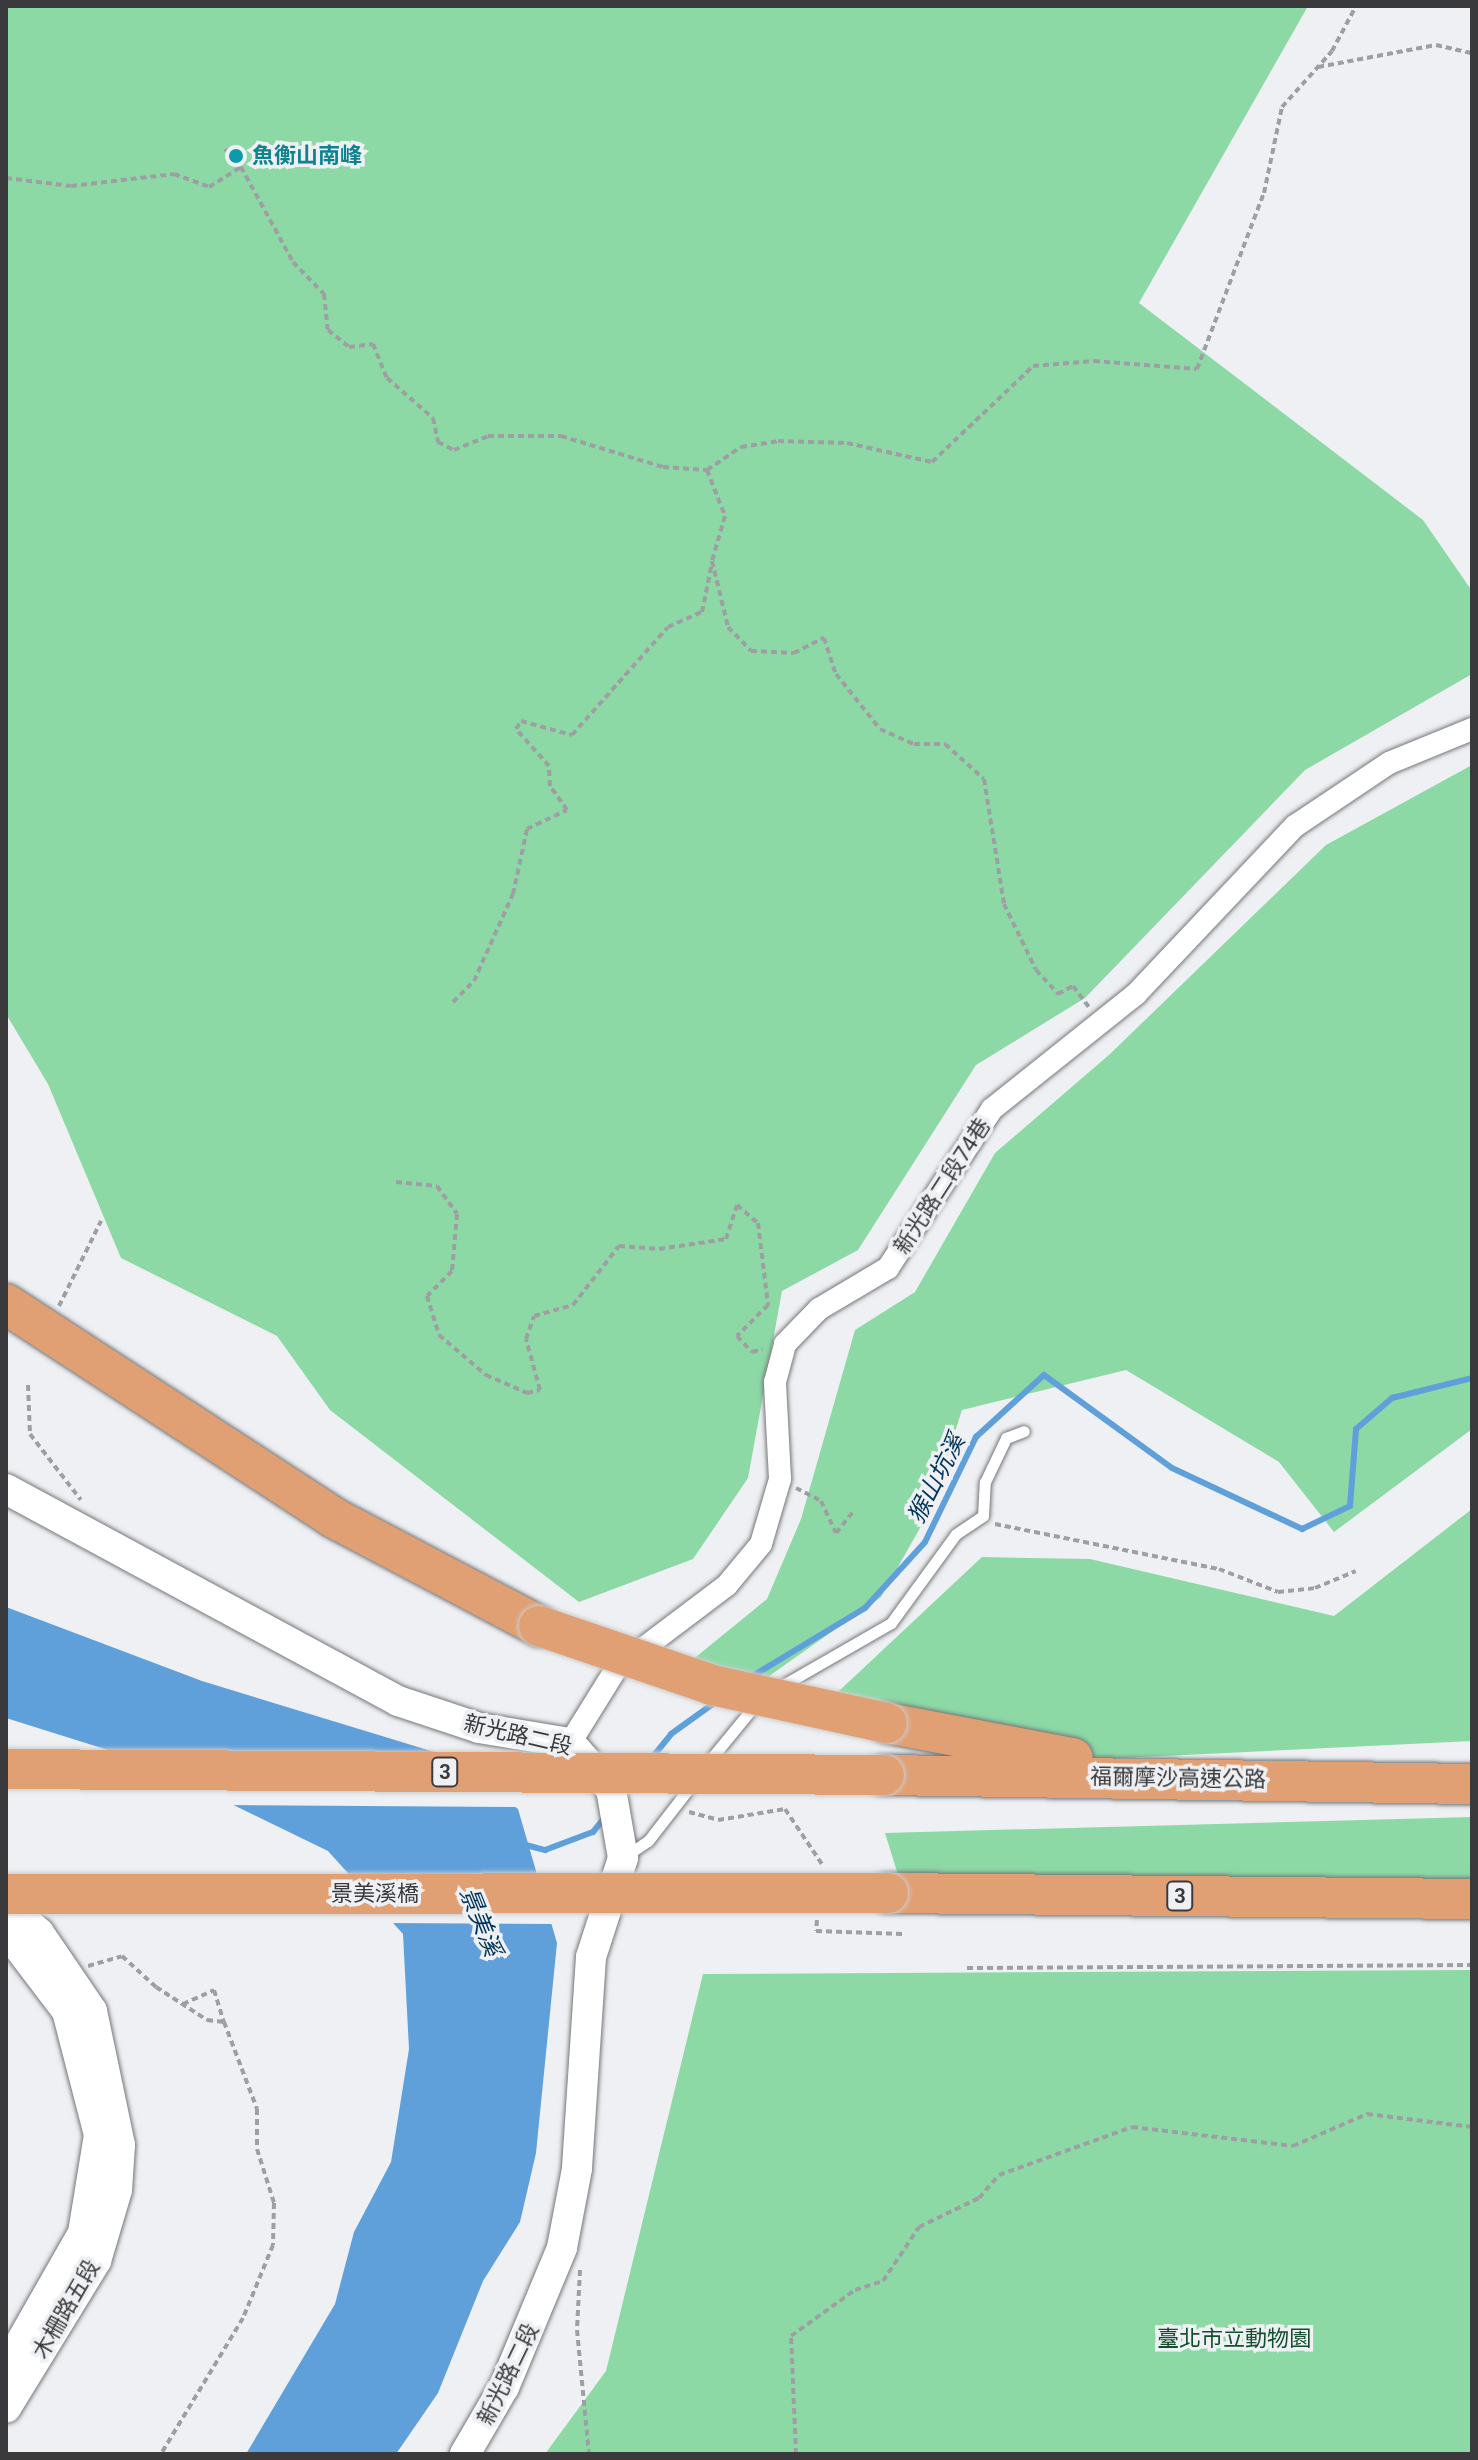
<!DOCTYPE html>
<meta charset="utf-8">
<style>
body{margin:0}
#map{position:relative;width:1478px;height:2460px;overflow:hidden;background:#eef0f3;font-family:Roboto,"Noto Sans TC",sans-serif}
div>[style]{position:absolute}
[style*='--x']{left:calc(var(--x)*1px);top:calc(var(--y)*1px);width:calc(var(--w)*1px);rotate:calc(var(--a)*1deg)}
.green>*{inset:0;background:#8cd9a6}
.water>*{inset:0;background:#5fa0da}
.pier>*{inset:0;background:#eef0f3}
.stream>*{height:6px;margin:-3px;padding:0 3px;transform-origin:3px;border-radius:3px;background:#5fa0da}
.path>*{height:4px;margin-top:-2px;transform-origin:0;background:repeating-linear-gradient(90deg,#9e9fa2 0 6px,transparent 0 10px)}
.roads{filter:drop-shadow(0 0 2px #757779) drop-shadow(0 0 2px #757779)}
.lane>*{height:11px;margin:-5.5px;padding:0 5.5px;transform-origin:5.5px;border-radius:5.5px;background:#fff}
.street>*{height:22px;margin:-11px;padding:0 11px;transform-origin:11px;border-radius:11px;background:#fff}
.secondary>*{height:30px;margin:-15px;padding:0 15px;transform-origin:15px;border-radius:15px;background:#fff}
.highway>*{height:40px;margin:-20px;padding:0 20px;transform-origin:20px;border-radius:20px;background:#e1a074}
.bridges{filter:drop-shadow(0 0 2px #ccc) drop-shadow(0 0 2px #ccc)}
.highway-bridge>*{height:40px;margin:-20px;padding:0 20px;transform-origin:20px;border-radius:20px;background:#e1a074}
.dots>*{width:22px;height:22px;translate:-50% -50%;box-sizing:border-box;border:4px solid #eef0f3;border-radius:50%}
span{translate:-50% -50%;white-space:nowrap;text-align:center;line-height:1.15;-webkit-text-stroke:7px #eef0f3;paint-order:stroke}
.shield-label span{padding:2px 6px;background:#eef0f3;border:2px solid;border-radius:6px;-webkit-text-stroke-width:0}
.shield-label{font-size:20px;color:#3a3a3c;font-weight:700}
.culture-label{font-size:22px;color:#0d838f;font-weight:700}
.left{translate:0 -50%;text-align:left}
.street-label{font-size:22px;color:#3a3a3c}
.park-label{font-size:22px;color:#134f2d}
.water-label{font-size:24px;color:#00345a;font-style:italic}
.frame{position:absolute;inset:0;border:8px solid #3a3a3c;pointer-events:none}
</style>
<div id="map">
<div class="green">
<div style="clip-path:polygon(6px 6px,1308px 6px,1139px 303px,1423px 520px,1472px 591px,1472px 674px,1305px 770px,1085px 998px,976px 1065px,858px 1250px,782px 1291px,748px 1478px,693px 1559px,579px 1602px,330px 1410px,277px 1336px,121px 1258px,48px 1084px,6px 1014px)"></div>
<div style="clip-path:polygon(1472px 765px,1472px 1429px,1334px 1532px,1279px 1462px,1126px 1370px,962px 1410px,929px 1512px,881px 1597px,735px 1700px,675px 1674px,767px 1599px,801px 1519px,855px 1330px,915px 1292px,995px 1153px,1110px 1054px,1326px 845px)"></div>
<div style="clip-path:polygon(1472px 1509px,1472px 1741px,1101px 1759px,808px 1720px,982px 1557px,1090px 1559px,1334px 1616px)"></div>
<div style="clip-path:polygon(1472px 1817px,1472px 1884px,899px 1878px,885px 1833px)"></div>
<div style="clip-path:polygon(1472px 1970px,1472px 2454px,545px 2454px,606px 2371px,703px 1974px)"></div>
</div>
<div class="water">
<div style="clip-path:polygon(6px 1607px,202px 1681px,441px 1754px,518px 1809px,557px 1943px,536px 2153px,520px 2222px,483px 2281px,438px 2393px,396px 2454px,246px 2454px,335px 2304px,354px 2232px,391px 2162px,409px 2049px,403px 1934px,328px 1851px,143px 1761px,6px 1718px)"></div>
</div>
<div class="pier">
<div style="clip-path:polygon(456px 1760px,522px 1807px,224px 1805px,141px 1765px)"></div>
<div style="clip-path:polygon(345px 1876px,542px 1876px,556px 1924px,388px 1923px)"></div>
</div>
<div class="stream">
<div style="--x:749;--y:1678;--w:135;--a:-31.1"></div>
<div style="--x:865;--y:1608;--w:89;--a:-47.7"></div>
<div style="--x:925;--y:1542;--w:117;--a:-64.1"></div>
<div style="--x:976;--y:1437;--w:92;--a:-42.4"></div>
<div style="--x:1044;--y:1375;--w:158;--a:36"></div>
<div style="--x:1172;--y:1468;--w:144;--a:25.1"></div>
<div style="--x:1302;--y:1529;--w:53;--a:-25.6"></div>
<div style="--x:1350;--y:1506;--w:77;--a:-85.5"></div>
<div style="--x:1356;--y:1429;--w:48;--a:-40.7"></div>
<div style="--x:1392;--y:1398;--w:82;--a:-14"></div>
<div style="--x:651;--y:1759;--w:32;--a:-51"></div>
<div style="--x:671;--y:1734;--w:57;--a:-35.7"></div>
<div style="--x:522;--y:1844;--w:24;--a:15"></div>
<div style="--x:545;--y:1850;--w:51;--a:-20.6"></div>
<div style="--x:593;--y:1832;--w:22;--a:-51"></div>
</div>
<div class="path">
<div style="--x:1318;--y:67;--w:120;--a:-10.6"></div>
<div style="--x:1436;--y:45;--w:37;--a:13"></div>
<div style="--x:225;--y:149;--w:24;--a:48"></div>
<div style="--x:6;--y:178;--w:65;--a:7"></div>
<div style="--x:71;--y:186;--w:104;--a:-6.6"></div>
<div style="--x:174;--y:174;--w:37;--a:20"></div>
<div style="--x:209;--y:187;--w:38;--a:-32"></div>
<div style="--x:241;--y:167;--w:108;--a:61.3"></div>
<div style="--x:293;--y:262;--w:45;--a:45.9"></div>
<div style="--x:324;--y:294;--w:36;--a:84"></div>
<div style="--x:328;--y:330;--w:27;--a:39"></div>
<div style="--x:349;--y:347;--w:24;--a:-7"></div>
<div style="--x:373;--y:344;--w:37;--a:68"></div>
<div style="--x:387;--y:378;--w:61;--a:41"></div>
<div style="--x:433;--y:418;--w:25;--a:78"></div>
<div style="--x:438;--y:442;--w:18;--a:27"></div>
<div style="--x:454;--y:450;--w:37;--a:-22"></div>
<div style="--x:488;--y:436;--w:73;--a:0"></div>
<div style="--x:561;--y:436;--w:107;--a:16.9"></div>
<div style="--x:663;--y:467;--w:44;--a:3.9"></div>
<div style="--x:707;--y:470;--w:49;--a:68.6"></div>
<div style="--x:725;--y:516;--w:47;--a:106.1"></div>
<div style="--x:712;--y:561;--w:68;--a:76.4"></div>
<div style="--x:728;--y:627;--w:33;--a:46"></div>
<div style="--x:751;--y:651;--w:43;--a:2.7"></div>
<div style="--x:794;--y:653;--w:34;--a:-27"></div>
<div style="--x:824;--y:638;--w:38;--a:72"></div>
<div style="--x:836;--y:674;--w:70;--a:51.3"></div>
<div style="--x:880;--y:729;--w:37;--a:24"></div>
<div style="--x:914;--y:744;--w:31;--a:0"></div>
<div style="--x:945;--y:744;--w:52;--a:41.9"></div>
<div style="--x:984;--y:779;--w:127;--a:80.9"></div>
<div style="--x:1004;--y:904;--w:73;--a:64.1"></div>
<div style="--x:1036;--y:970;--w:33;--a:47"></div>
<div style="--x:1058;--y:994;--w:17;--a:-28"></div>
<div style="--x:1073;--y:986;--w:26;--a:53"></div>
<div style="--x:707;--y:470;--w:41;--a:-34.1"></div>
<div style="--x:741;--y:447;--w:37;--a:-9"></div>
<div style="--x:778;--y:441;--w:69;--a:1.7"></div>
<div style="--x:847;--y:443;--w:87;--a:12.6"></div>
<div style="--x:932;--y:462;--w:139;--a:-43.5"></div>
<div style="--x:1033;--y:366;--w:61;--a:-4.7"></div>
<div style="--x:1094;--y:361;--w:103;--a:4.4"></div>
<div style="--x:1197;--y:369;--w:188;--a:-69.2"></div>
<div style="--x:1264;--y:193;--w:88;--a:-78.2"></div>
<div style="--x:1282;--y:107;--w:75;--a:-48.2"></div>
<div style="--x:1332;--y:51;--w:51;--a:-61.9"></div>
<div style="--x:453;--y:1002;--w:30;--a:-45"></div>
<div style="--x:474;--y:981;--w:95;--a:-65.9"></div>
<div style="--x:513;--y:894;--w:66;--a:-77.8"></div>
<div style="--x:527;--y:829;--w:44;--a:-25.4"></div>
<div style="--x:567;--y:810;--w:29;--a:-125"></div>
<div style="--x:550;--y:786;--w:20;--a:-93"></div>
<div style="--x:549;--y:766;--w:50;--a:-131.7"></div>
<div style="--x:516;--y:729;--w:9;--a:-58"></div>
<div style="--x:521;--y:721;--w:53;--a:15.4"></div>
<div style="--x:572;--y:735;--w:144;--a:-48.4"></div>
<div style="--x:668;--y:627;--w:37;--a:-24"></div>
<div style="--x:702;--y:612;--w:50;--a:-78.5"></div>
<div style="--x:396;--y:1182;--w:41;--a:5.6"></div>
<div style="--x:437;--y:1186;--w:34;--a:54"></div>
<div style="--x:457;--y:1214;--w:57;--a:95"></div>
<div style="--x:452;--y:1271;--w:35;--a:135"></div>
<div style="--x:427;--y:1296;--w:41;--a:72.9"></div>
<div style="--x:439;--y:1335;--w:62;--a:40.4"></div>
<div style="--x:486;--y:1375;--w:45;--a:23.7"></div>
<div style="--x:527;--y:1393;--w:13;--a:-13"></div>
<div style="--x:540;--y:1390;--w:53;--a:-105.4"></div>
<div style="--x:526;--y:1339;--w:24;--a:-71"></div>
<div style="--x:534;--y:1316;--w:41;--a:-15.8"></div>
<div style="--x:573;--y:1305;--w:75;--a:-52.1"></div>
<div style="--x:619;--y:1246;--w:40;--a:4.3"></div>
<div style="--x:659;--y:1249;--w:68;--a:-8.5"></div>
<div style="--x:726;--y:1239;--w:36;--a:-72"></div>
<div style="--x:737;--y:1205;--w:28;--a:41"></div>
<div style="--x:758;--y:1223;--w:83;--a:83"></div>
<div style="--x:768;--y:1305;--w:44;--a:135"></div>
<div style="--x:737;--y:1336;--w:22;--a:47"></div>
<div style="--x:752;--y:1352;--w:11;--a:-15"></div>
<div style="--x:59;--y:1306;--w:95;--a:-63.7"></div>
<div style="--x:28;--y:1385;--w:49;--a:87.7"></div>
<div style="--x:30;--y:1434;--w:83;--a:52.3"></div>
<div style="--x:796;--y:1488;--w:28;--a:27"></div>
<div style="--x:821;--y:1501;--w:35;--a:65"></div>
<div style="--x:836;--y:1533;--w:26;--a:-51"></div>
<div style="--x:995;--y:1524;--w:228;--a:11.4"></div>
<div style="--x:1219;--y:1569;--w:63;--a:21.3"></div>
<div style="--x:1278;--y:1592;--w:37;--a:-6"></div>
<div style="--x:1315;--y:1588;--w:44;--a:-22.5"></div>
<div style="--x:689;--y:1812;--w:30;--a:15"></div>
<div style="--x:718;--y:1820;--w:68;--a:-9.3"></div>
<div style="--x:785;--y:1809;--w:66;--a:56.1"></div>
<div style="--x:817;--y:1920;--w:11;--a:95"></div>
<div style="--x:816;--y:1931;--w:87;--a:2"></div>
<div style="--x:88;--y:1966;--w:35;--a:-16"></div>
<div style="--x:122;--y:1956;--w:46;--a:42.4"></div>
<div style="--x:156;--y:1987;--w:61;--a:32.9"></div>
<div style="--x:207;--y:2020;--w:17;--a:7"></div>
<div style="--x:224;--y:2022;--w:93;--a:69.2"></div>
<div style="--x:257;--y:2109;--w:40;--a:90"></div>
<div style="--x:257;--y:2149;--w:57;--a:72.5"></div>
<div style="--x:274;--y:2203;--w:42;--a:91.4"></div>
<div style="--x:273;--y:2245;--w:79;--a:112.3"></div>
<div style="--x:243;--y:2318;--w:159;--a:121.1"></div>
<div style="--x:967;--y:1968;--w:505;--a:-0.34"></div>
<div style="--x:183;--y:2004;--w:34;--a:-24"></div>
<div style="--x:214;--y:1990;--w:34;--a:73"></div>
<div style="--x:580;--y:2270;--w:60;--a:92.9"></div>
<div style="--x:577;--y:2330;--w:125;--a:84.5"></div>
<div style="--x:796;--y:2454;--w:118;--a:-92.4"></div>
<div style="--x:791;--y:2336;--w:79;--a:-35.7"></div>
<div style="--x:855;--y:2290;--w:29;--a:-18"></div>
<div style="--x:883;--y:2281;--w:65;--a:-56.3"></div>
<div style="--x:919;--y:2227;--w:67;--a:-25.8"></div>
<div style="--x:979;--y:2198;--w:30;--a:-49"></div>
<div style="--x:999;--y:2175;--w:141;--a:-19.8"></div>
<div style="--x:1132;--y:2127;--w:162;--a:6.7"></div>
<div style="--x:1293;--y:2146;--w:81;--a:-23.4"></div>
<div style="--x:1367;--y:2114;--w:106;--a:7.1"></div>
</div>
<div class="roads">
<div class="lane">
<div style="--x:778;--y:1688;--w:130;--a:-29.9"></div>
<div style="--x:891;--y:1623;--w:110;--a:-53.9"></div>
<div style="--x:956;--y:1534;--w:32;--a:-34"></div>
<div style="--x:983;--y:1516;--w:34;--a:-87"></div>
<div style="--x:985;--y:1482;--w:49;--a:-64.5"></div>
<div style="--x:1006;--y:1438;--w:19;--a:-21"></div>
<div style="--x:705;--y:1766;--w:79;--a:-50.7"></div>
<div style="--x:627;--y:1855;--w:25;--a:-34"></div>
<div style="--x:648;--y:1841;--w:73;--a:-52.2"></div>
</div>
<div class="street">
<div style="--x:570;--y:1743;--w:87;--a:-58.1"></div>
<div style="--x:616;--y:1669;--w:139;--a:-37.1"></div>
<div style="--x:727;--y:1585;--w:53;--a:-50.3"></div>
<div style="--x:761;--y:1544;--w:68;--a:-73.7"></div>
<div style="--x:780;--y:1479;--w:97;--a:-93"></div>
<div style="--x:775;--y:1382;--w:39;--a:-75"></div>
<div style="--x:785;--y:1344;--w:49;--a:-45.8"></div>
<div style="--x:819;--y:1309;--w:80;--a:-30.7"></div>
<div style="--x:888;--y:1268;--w:190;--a:-56.8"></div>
<div style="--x:992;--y:1109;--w:184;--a:-38.6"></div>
<div style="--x:1136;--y:994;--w:231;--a:-46.6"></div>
<div style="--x:1295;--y:826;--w:113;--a:-33.8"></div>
<div style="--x:1389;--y:763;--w:90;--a:-22.3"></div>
</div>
<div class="secondary">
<div style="--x:6;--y:1489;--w:446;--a:28.4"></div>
<div style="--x:398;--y:1701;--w:85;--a:18.4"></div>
<div style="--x:479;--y:1728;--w:92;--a:9.4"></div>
<div style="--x:570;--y:1743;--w:62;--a:48.3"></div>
<div style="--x:611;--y:1789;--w:70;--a:80.1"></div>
<div style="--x:623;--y:1858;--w:104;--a:107.9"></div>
<div style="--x:591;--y:1957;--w:212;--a:93.8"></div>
<div style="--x:577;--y:2169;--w:80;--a:100.8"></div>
<div style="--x:562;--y:2248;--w:151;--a:112.6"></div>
<div style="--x:504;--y:2387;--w:78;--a:120.2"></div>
<div style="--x:6;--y:1904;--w:44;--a:41.3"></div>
<div style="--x:39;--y:1933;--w:94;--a:55.8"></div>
<div style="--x:92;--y:2011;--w:137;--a:78.2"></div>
<div style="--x:120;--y:2145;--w:45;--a:93.8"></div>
<div style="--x:117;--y:2190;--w:74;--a:106.5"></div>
<div style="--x:96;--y:2261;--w:172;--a:121.5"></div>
<div style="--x:6;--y:1931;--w:101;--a:52.7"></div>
<div style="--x:67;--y:2011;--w:128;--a:75.5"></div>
<div style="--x:99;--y:2135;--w:99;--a:99.3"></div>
<div style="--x:83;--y:2233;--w:155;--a:119.7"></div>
</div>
<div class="highway">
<div style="--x:6;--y:1304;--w:392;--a:33.1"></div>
<div style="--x:334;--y:1518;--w:232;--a:27.8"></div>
<div style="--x:887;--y:1723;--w:189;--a:10.7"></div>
<div style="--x:884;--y:1775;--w:588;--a:0.88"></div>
<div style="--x:888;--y:1893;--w:584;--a:0.59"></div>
</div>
</div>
<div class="bridges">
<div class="highway-bridge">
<div style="--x:539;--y:1626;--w:183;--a:18.8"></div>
<div style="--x:712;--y:1685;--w:179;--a:12.3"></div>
<div style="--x:6;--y:1769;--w:878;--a:0.39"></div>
<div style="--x:6;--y:1894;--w:882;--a:-0.06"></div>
</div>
</div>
<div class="dots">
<div style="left:236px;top:156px;background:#0f9aa8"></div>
</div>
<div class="shield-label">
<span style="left:445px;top:1772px">3</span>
<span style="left:1180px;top:1896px">3</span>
</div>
<div class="culture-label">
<span class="left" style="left:252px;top:156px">魚衡山南峰</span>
</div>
<div class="street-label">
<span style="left:942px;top:1186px;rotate:-57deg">新光路二段74巷</span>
<span style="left:518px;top:1735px;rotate:13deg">新光路二段</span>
<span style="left:1178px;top:1778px;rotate:1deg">福爾摩沙高速公路</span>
<span style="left:375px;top:1894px">景美溪橋</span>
<span style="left:66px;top:2309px;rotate:-60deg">木柵路五段</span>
<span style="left:508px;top:2374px;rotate:-64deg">新光路二段</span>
</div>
<div class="park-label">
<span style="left:1234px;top:2339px">臺北市立動物園</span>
</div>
<div class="water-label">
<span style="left:937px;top:1479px;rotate:-63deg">猴山坑溪</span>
<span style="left:480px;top:1922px;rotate:68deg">景美溪</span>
</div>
<div class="frame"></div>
</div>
